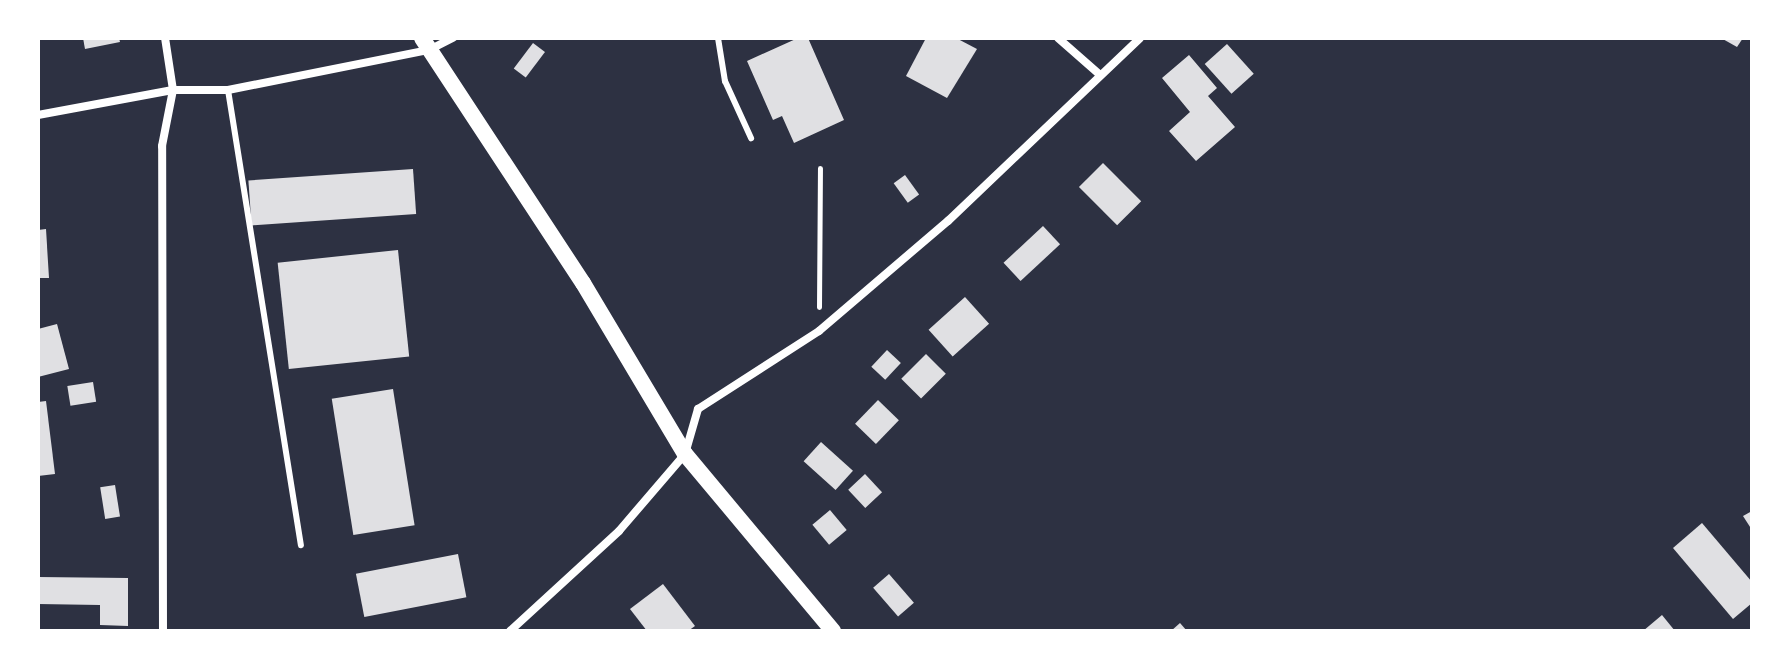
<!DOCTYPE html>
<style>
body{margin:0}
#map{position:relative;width:1790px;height:669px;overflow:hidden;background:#2d3142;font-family:Arial,sans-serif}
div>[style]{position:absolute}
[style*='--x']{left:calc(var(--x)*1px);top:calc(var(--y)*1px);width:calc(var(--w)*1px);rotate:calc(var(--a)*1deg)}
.building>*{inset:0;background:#e0e0e3;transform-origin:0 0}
.path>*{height:5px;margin:-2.5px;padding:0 2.5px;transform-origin:2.5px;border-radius:2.5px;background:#fff}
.service>*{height:6px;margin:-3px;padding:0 3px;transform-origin:3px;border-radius:3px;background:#fff}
.minor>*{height:8px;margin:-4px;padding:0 4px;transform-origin:4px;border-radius:4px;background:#fff}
.secondary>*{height:16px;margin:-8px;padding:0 8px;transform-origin:8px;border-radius:8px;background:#fff}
span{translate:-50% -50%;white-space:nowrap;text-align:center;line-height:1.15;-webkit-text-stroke:8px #fff;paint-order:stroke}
.frame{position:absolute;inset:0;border:40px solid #fff;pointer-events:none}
</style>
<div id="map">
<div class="building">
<div style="clip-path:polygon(83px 38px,119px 38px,120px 42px,85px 49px)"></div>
<div style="clip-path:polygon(798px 38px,808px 38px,844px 120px,794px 143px,782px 116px,773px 120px,747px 61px)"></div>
<div style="clip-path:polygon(926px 38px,956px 38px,977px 49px,947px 98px,906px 76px)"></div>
<div style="clip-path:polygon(1721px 38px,1743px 38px,1737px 47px)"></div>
<div style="left:533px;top:43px;width:15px;height:32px;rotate:37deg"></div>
<div style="left:1227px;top:44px;width:40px;height:30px;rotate:48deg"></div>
<div style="clip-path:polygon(1189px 55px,1217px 88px,1208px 96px,1235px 127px,1196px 161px,1169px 131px,1190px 112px,1162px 78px)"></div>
<div style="left:1103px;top:163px;width:54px;height:34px;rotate:45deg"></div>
<div style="left:413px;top:169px;width:45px;height:165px;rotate:86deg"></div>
<div style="left:905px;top:175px;width:24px;height:14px;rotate:54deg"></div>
<div style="left:1043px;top:226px;width:25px;height:54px;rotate:47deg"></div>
<div style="clip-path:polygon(46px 229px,49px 278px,38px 278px,38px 230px)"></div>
<div style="left:398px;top:250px;width:107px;height:121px;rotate:84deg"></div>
<div style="left:965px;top:297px;width:36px;height:49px;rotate:48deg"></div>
<div style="clip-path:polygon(57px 324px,69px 369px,38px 377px,38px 329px)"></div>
<div style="left:887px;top:350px;width:19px;height:23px;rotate:43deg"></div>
<div style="left:926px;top:354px;width:28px;height:35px;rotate:45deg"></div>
<div style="left:93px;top:382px;width:20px;height:26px;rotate:81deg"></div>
<div style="left:393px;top:389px;width:138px;height:62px;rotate:81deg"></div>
<div style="left:878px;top:400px;width:29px;height:33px;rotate:44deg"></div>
<div style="clip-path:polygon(46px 401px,55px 474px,38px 476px,38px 402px)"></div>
<div style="left:821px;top:442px;width:43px;height:26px;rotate:42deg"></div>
<div style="left:865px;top:474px;width:25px;height:23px;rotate:47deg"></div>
<div style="left:115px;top:485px;width:32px;height:15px;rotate:81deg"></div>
<div style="left:830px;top:510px;width:26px;height:23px;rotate:50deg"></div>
<div style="clip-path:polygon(1752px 511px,1752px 530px,1743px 516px)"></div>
<div style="clip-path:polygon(1702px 523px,1752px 582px,1752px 603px,1733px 619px,1673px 548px)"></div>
<div style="left:458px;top:554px;width:44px;height:104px;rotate:79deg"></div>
<div style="left:889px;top:574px;width:38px;height:21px;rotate:49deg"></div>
<div style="clip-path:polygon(38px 577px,128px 578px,128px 626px,100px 625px,100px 605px,38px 604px)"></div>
<div style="clip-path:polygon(663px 584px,695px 626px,688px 631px,647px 631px,630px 609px)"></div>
<div style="clip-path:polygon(1662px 615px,1675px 631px,1643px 631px)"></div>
<div style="clip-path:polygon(1180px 623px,1187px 631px,1171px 631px)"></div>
</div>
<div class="path">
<div style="--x:819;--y:307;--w:139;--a:-89.6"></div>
</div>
<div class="service">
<div style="--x:718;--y:38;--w:44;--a:80.8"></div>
<div style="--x:725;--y:81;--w:63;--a:65.5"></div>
<div style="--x:228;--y:90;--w:461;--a:80.9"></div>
</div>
<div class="minor">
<div style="--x:1058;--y:38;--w:55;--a:41.3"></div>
<div style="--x:38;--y:115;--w:137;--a:-10.5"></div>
<div style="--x:173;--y:90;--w:55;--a:0"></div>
<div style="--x:228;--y:90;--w:205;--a:-11.3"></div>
<div style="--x:429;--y:50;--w:27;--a:-27"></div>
<div style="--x:163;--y:631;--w:485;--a:-90.1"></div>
<div style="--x:162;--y:146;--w:57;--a:-78.9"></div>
<div style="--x:173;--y:90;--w:53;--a:-98.7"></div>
<div style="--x:510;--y:631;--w:148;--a:-42.5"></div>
<div style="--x:619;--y:531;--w:101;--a:-49.4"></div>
<div style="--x:685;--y:454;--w:47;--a:-73.9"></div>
<div style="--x:698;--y:409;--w:144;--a:-32.8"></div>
<div style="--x:819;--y:331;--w:170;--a:-40.5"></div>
<div style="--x:948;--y:221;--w:265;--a:-43.6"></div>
</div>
<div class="secondary">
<div style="--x:422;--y:38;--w:293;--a:56.7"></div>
<div style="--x:583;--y:283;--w:199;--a:59.2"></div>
<div style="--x:685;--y:454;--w:231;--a:50.1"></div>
</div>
<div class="frame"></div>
</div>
